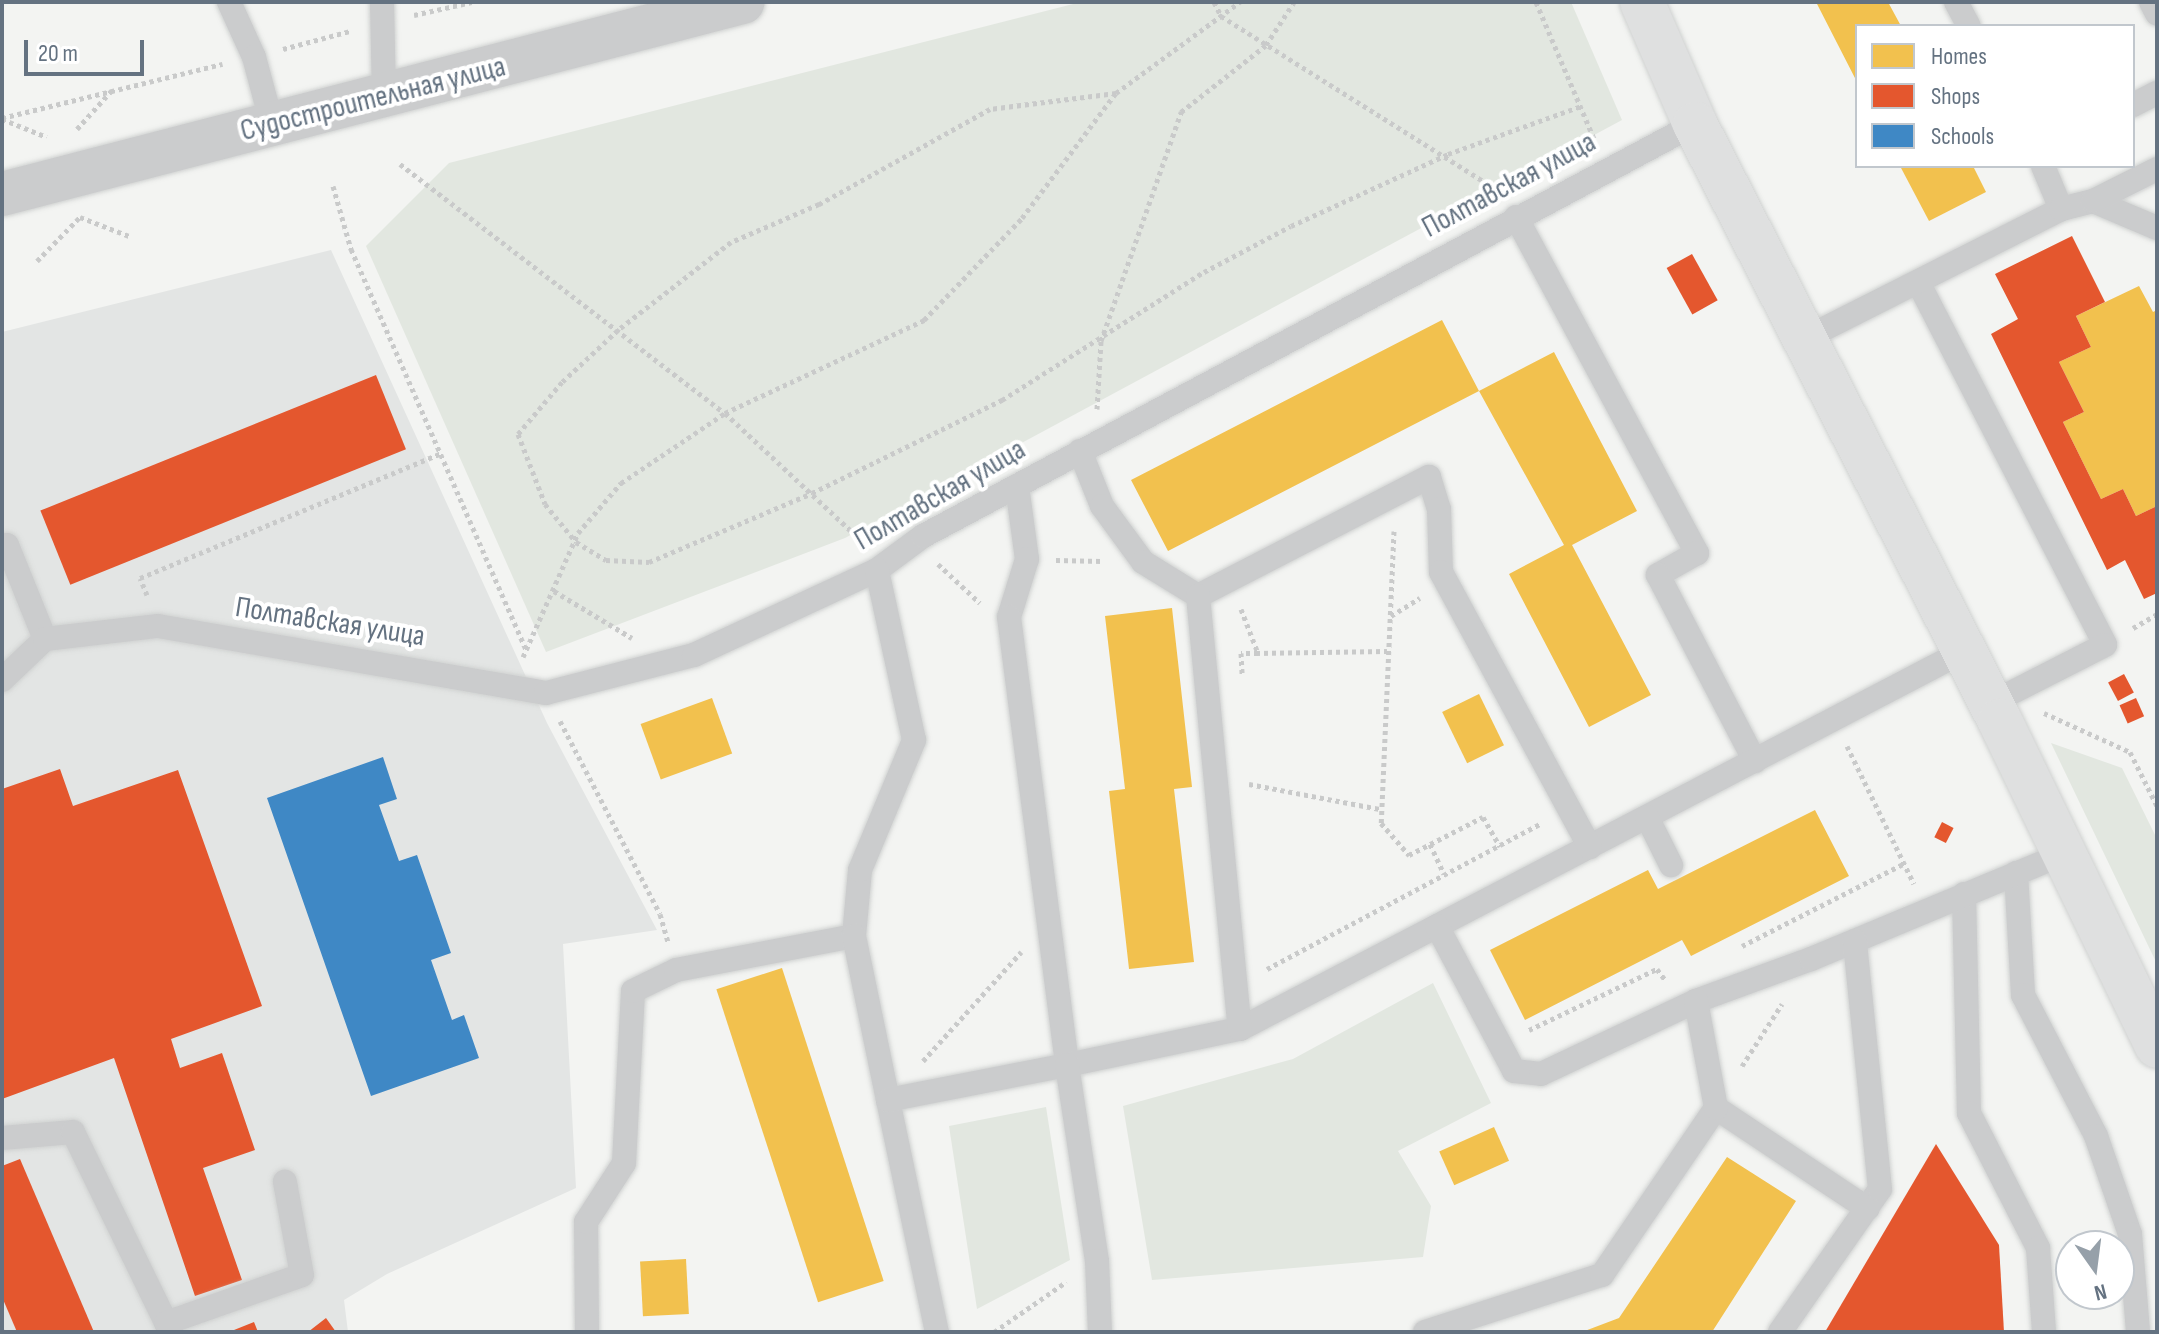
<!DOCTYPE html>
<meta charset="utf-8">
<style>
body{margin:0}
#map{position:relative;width:2159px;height:1334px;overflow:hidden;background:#f3f4f2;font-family:"Sofia Sans Condensed",sans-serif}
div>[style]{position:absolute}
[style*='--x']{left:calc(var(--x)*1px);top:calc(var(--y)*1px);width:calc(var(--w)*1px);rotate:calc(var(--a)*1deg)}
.built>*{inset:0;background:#e3e5e4}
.green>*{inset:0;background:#e2e7e0}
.homes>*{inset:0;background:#f2c14e;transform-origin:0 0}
.shops>*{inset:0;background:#e4572e;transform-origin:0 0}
.schools>*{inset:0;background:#3f88c5}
.path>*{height:5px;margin-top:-2.5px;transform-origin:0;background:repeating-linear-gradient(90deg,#c9caca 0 4px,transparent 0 8px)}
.roads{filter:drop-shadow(0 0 2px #d0d2d1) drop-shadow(0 0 2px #d0d2d1)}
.lane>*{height:24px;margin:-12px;padding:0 12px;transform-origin:12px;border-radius:12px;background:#cbcccd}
.street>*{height:44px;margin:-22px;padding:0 22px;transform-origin:22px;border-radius:22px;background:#cbcccd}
.secondary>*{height:44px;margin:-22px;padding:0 22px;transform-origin:22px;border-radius:22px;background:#dfe0e0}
span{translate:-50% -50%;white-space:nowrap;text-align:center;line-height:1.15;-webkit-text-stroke:8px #fff;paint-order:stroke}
.street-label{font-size:30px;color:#647281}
.frame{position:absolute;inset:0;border:4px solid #647281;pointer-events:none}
.legend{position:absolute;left:1855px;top:24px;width:280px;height:144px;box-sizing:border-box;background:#fff;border:2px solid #c1c7cd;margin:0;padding:10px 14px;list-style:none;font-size:24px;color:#647281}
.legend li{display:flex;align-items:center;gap:16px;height:40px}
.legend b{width:40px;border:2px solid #c1c7cd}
.north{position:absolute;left:2055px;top:1230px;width:80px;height:80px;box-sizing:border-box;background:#fff;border:2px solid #c1c7cd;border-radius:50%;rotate:166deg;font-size:22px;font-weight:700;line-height:32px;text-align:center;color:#647281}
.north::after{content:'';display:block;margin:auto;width:28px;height:36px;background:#96a0a9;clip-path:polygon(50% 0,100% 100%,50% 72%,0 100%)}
.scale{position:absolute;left:24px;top:40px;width:120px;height:36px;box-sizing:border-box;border:4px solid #647281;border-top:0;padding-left:10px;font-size:24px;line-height:28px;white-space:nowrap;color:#647281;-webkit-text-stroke:6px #fff;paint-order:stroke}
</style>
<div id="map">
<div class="built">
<div style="clip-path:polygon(331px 250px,547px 723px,657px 930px,563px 944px,576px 1188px,387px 1274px,344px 1300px,348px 1332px,2px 1332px,2px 332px)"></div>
</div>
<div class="green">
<div style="clip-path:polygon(1081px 2px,1571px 2px,1622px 120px,845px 538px,546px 652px,366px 246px,449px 163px)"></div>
<div style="clip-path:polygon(2051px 743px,2122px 768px,2157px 839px,2157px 964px)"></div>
<div style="clip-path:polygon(1433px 983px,1491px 1103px,1398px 1151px,1431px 1206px,1423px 1257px,1152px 1280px,1123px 1106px,1293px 1059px)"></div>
<div style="clip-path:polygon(1046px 1107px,1070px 1260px,977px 1309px,949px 1126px)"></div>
</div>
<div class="homes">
<div style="clip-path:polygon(1816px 2px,1888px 2px,1901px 26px,1857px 26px,1857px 82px)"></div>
<div style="clip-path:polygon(1900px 166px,1973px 166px,1986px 192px,1929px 221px)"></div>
<div style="clip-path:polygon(2139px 286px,2153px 312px,2157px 310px,2157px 506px,2136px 516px,2123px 489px,2101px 499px,2063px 422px,2084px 412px,2059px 362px,2091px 347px,2076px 316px)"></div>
<div style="clip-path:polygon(1442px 320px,1479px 391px,1554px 352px,1637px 511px,1572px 545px,1651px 695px,1589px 727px,1509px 574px,1564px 545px,1479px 391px,1168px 551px,1131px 480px)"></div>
<div style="clip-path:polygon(1172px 608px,1192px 787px,1174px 789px,1194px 962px,1129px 969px,1109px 791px,1125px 789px,1105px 616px)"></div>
<div style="left:1479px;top:694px;width:57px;height:41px;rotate:64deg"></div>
<div style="left:712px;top:698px;width:59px;height:76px;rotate:70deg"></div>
<div style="clip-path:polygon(1815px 810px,1849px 876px,1691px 956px,1682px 940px,1525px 1020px,1490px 950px,1648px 870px,1658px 889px)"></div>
<div style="left:782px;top:968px;width:329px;height:69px;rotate:72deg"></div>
<div style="left:1494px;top:1127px;width:37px;height:60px;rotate:66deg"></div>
<div style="clip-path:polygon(1727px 1157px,1796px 1201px,1712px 1332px,1582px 1332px,1619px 1318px)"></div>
<div style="left:686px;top:1259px;width:55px;height:46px;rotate:87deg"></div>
</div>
<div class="shops">
<div style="clip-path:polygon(2072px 236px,2105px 302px,2076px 316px,2091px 347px,2059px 362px,2084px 412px,2063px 422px,2101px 499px,2123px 489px,2136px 516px,2157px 506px,2157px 593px,2144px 599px,2125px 560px,2107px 570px,1991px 334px,2018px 319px,1995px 274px)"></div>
<div style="left:1692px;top:254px;width:53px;height:29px;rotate:61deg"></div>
<div style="left:376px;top:375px;width:80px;height:362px;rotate:68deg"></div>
<div style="left:2124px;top:674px;width:21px;height:18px;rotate:62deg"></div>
<div style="left:2136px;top:698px;width:20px;height:18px;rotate:66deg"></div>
<div style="clip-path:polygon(60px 769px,73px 806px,178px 770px,262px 1006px,171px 1039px,180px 1068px,222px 1053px,255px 1150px,203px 1168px,242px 1280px,195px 1296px,114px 1058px,2px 1099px,2px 789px)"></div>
<div style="left:1942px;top:822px;width:13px;height:17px;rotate:27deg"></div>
<div style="clip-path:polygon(1936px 1144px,1999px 1245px,2004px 1332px,1825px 1332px)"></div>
<div style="clip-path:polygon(20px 1159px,94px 1332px,17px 1332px,2px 1297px,2px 1166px)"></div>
<div style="clip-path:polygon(326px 1318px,336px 1332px,308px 1332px)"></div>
<div style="clip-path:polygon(254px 1322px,258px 1332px,229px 1332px)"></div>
</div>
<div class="schools">
<div style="clip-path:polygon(383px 757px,397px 799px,379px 805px,399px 861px,417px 855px,451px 953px,431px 960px,452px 1020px,464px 1015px,479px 1058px,371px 1096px,267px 798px)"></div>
</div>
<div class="path">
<div style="--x:1214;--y:2;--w:16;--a:63"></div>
<div style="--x:1221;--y:16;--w:331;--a:32.2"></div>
<div style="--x:1536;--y:2;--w:151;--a:67"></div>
<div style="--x:414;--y:15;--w:59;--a:-12.6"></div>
<div style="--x:283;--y:49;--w:69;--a:-15"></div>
<div style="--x:1116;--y:93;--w:127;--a:172.8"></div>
<div style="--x:990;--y:109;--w:196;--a:150.9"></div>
<div style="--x:819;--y:204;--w:96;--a:156.6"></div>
<div style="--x:731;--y:242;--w:143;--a:142.1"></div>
<div style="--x:618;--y:330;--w:76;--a:137.1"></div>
<div style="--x:562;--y:382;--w:68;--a:130.2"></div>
<div style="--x:518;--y:434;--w:75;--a:68.9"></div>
<div style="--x:545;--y:504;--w:49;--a:50.8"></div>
<div style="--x:576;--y:542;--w:35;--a:31"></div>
<div style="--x:606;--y:560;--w:43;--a:2.7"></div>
<div style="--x:649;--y:562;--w:177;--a:-22.9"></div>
<div style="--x:812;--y:493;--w:212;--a:-26.1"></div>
<div style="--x:1002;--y:400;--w:239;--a:-32.4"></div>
<div style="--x:1204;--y:272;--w:98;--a:-27.9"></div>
<div style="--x:1291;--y:226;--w:173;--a:-24.6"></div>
<div style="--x:1448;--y:154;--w:141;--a:-19.8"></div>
<div style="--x:2;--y:118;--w:227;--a:-13.8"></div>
<div style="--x:2;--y:119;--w:48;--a:21.8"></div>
<div style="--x:77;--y:129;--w:54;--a:-48"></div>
<div style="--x:400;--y:164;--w:409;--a:37.5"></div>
<div style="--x:725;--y:413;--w:189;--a:43.1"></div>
<div style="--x:333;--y:186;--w:66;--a:74.1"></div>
<div style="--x:351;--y:249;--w:439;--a:66.4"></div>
<div style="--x:37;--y:261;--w:62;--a:-45.7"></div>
<div style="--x:80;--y:217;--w:53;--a:21.2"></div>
<div style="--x:1097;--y:409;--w:68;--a:-86.6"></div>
<div style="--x:1101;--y:341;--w:243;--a:-70.7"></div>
<div style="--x:1181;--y:112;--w:108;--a:-38.2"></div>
<div style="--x:1266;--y:45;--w:51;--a:-56.9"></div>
<div style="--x:1394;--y:531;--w:292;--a:92.5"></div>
<div style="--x:1381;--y:823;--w:43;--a:48.8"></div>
<div style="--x:1409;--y:855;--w:83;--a:-27.2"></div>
<div style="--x:1483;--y:817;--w:34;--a:60"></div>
<div style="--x:1056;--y:560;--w:46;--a:1.2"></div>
<div style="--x:938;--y:564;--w:57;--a:42.9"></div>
<div style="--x:554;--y:591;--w:91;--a:31.1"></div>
<div style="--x:147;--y:595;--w:18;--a:-112"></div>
<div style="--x:140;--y:578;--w:325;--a:-22.5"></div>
<div style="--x:1241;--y:609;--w:47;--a:68.9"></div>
<div style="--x:1258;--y:653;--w:17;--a:180"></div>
<div style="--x:1241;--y:653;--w:21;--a:87"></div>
<div style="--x:1391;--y:616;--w:34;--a:-32"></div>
<div style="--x:2133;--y:628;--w:28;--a:-30"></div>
<div style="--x:1256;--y:653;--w:131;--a:-0.9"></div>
<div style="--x:523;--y:657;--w:136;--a:-66.1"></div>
<div style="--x:578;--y:533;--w:66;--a:-49.3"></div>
<div style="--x:621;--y:483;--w:125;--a:-33.9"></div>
<div style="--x:725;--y:413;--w:220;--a:-25"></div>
<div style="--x:924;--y:320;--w:141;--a:-46.1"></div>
<div style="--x:1022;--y:218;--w:156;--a:-53.1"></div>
<div style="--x:1116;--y:93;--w:154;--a:-36.3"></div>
<div style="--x:2044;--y:713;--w:94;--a:24.4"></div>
<div style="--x:2130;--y:752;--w:60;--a:63.4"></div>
<div style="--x:560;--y:721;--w:217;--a:62.6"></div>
<div style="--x:660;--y:914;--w:29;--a:74"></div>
<div style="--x:1847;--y:746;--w:153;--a:64.1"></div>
<div style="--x:1249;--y:784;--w:133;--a:10.8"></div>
<div style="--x:1430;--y:844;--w:33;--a:65"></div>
<div style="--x:1742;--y:946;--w:183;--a:-27"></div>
<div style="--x:1267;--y:969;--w:309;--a:-28"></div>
<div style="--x:1529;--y:1030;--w:142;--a:-25.5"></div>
<div style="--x:1657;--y:969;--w:15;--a:53"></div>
<div style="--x:923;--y:1061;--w:147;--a:-48"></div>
<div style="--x:1742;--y:1066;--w:74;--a:-57.2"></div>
<div style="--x:2;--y:1330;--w:2;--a:63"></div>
<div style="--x:994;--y:1332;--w:88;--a:-34.8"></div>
</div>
<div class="roads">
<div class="lane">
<div style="--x:229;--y:2;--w:60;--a:65.6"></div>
<div style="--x:254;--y:57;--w:69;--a:75"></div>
<div style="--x:382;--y:2;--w:95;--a:88.8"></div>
<div style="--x:1956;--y:2;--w:27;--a:62"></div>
<div style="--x:2151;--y:2;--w:13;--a:63"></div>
<div style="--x:2133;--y:105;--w:27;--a:-27"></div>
<div style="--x:2043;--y:166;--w:47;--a:67.3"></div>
<div style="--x:2093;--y:201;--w:69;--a:22.9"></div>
<div style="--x:1516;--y:217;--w:382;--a:61.7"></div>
<div style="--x:1697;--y:553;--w:45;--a:150.6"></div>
<div style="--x:1658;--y:575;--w:210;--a:62.5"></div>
<div style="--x:1918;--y:282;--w:408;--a:62.7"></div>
<div style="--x:2105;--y:645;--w:128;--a:153"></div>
<div style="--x:1802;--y:340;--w:290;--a:-26.8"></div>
<div style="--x:2061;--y:209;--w:33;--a:-14"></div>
<div style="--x:2093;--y:201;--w:72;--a:-26.6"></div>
<div style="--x:1080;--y:451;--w:59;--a:68.2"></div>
<div style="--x:1102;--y:506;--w:69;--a:53.8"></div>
<div style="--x:1143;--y:562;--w:65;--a:31.7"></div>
<div style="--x:1017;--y:486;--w:74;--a:82.2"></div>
<div style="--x:1027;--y:559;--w:61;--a:107.2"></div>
<div style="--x:1009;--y:617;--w:452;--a:82.6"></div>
<div style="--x:1067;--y:1065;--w:177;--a:-11.8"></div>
<div style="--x:1240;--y:1029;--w:817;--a:-27.57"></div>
<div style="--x:2;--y:547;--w:5;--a:-22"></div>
<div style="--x:7;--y:545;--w:101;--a:68"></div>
<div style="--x:1198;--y:596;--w:260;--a:-27.3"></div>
<div style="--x:1429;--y:477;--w:34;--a:73"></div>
<div style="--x:1439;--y:509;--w:63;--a:88.2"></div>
<div style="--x:1441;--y:572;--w:313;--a:61.6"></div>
<div style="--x:1198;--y:596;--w:435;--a:84.5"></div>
<div style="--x:2;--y:680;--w:59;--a:-43.6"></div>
<div style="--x:45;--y:639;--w:114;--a:-6.6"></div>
<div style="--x:158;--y:626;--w:394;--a:9.8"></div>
<div style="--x:546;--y:693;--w:153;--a:-14.4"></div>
<div style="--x:694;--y:655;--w:202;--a:-24.9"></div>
<div style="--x:877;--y:570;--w:57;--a:-36.5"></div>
<div style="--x:923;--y:536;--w:875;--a:-28.09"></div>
<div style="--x:1647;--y:817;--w:54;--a:63.4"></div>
<div style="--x:2016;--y:873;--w:122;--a:86.7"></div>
<div style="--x:2023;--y:995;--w:159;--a:62.6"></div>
<div style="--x:2096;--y:1136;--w:104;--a:70.9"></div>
<div style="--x:2130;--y:1234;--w:98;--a:85.3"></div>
<div style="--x:1964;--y:894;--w:219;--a:88.7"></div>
<div style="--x:1969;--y:1113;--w:152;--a:62.9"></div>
<div style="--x:2038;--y:1248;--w:84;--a:85.9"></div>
<div style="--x:1437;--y:926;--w:164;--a:62"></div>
<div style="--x:1514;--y:1071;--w:27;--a:6"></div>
<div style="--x:1541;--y:1074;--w:171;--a:-25.2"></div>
<div style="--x:1696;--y:1001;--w:122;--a:-20.1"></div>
<div style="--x:1811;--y:959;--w:273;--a:-22.6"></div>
<div style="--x:854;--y:936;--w:66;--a:-84.8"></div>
<div style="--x:860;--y:870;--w:141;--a:-67.4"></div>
<div style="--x:914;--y:740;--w:174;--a:-102.3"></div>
<div style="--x:888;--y:1100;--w:237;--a:78.1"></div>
<div style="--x:1716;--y:1108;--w:182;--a:33.6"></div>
<div style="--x:2;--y:1138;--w:71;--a:-4.8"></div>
<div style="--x:73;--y:1132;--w:212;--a:64"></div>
<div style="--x:166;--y:1323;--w:144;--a:-19.4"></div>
<div style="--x:302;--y:1275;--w:95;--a:-100.4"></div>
<div style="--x:587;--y:1332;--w:110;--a:-90.5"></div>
<div style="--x:586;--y:1222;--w:70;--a:-57.2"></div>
<div style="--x:624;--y:1163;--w:172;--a:-87"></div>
<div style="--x:633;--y:991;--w:48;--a:-26"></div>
<div style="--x:676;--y:970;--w:181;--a:-10.8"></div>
<div style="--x:854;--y:936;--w:167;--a:78.3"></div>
<div style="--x:888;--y:1100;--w:182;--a:-11.1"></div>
<div style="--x:1067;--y:1065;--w:198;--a:81.3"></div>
<div style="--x:1097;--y:1261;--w:71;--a:87.6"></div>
<div style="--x:1425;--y:1332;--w:186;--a:-17.9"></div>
<div style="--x:1602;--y:1275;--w:202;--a:-55.7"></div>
<div style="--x:1716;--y:1108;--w:109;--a:-100.6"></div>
<div style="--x:1780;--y:1332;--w:174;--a:-55"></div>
<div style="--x:1880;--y:1189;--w:249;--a:-95.8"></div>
</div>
<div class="street">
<div style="--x:2;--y:194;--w:765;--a:-14.53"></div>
</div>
<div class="secondary">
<div style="--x:1642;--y:2;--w:133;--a:66.5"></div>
<div style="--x:1695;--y:124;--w:670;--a:62.94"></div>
<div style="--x:2000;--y:721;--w:361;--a:64.2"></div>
</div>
</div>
<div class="street-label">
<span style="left:373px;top:99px;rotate:-14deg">Судостроительная улица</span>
<span style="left:1509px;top:185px;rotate:-28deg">Полтавская улица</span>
<span style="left:940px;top:495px;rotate:-30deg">Полтавская улица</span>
<span style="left:330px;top:622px;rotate:9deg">Полтавская улица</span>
</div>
<div class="frame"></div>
<ul class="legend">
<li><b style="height:22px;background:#f2c14e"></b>Homes</li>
<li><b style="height:22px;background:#e4572e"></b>Shops</li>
<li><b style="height:22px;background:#3f88c5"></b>Schools</li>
</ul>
<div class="north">N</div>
<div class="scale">20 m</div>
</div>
